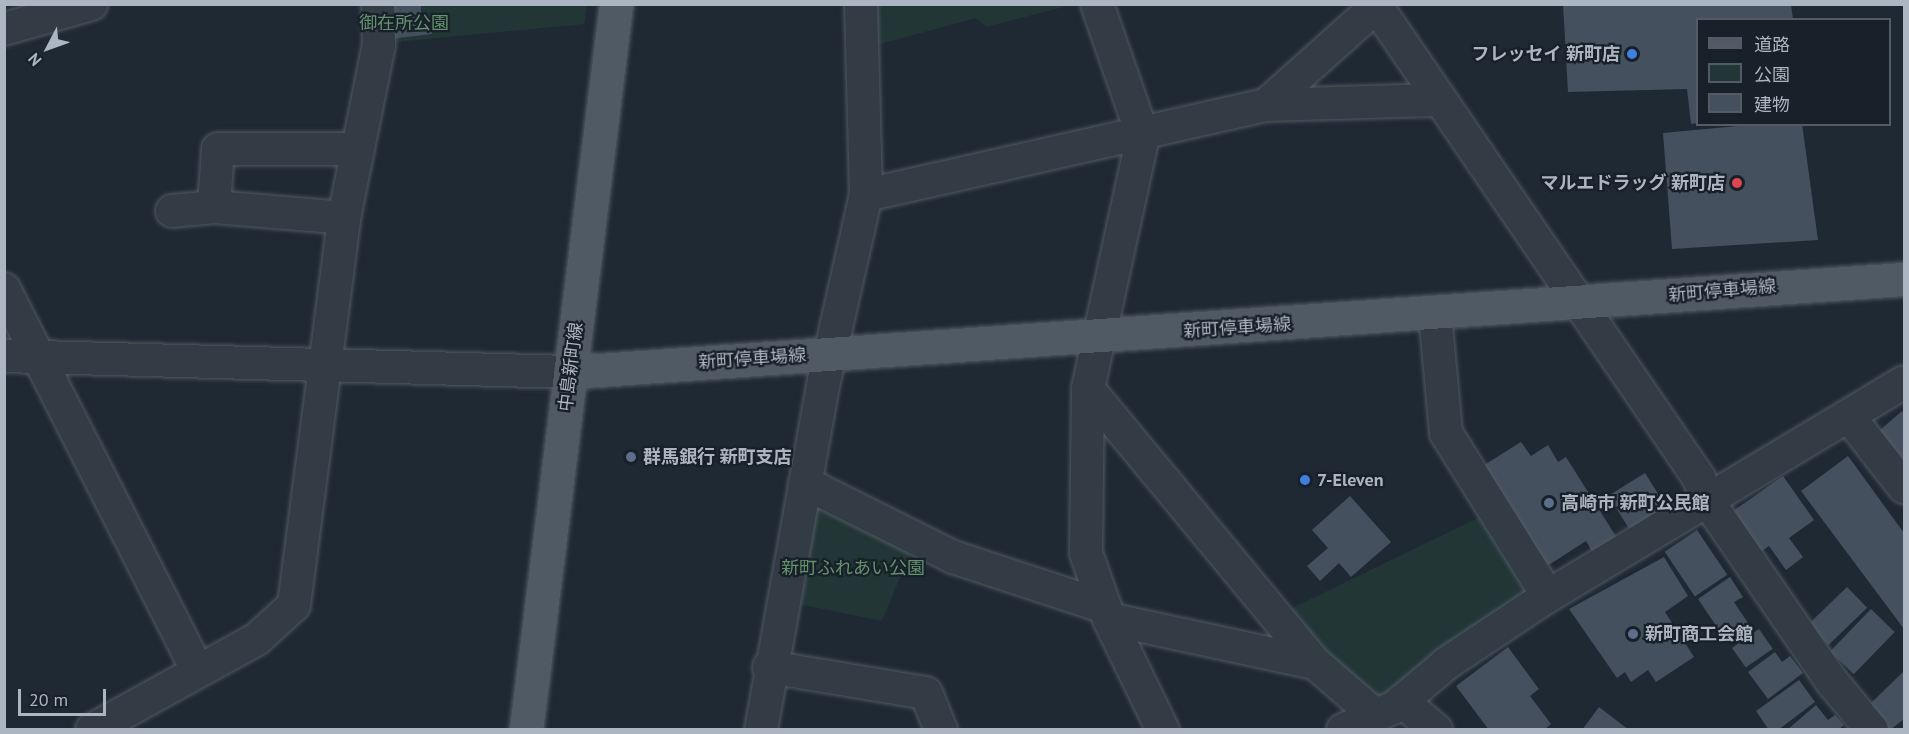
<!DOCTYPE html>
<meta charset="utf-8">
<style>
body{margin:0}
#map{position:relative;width:1909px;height:734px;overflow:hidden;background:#1f2934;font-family:"PT Sans","Noto Sans JP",sans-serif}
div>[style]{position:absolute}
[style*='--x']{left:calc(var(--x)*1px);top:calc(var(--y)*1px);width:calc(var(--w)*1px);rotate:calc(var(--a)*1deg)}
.green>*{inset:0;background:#223636}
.building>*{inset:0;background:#45505e;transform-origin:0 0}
.roads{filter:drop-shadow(0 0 2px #505963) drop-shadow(0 0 2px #505963)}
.minor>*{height:32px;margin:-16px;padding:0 16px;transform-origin:16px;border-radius:16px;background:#333b45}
.major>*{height:33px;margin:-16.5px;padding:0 16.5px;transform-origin:16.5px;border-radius:16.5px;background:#505a65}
.dots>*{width:16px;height:16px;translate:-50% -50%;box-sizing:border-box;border:3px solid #182029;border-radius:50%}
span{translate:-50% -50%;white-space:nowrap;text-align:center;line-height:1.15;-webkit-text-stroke:4.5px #182029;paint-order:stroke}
.park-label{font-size:18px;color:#65916e}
.poi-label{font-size:18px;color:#acb6c2;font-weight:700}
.right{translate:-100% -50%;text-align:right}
.left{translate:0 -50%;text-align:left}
.street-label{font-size:18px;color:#acb6c2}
.frame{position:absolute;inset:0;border:6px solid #acb6c2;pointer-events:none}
.legend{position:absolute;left:1696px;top:18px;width:195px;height:108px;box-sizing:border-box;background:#182029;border:2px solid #535c66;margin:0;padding:8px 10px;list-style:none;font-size:18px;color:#acb6c2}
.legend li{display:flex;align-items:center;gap:12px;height:30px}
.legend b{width:30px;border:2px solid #535c66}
.north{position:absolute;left:18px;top:18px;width:60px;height:60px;-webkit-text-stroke:4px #182029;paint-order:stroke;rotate:229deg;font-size:16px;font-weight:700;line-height:24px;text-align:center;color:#acb6c2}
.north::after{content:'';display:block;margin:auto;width:21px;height:27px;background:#acb6c2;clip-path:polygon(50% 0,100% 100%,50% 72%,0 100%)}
.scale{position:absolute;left:18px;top:689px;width:88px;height:27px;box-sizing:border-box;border:3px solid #acb6c2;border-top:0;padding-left:8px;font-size:18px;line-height:21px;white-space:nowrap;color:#acb6c2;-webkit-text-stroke:4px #182029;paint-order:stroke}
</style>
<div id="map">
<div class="green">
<div style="clip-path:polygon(384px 5px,587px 5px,584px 24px,386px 43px)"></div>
<div style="clip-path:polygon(875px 5px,1071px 5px,986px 27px,976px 18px,873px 46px)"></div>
<div style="clip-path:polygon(823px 502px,914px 544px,882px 621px,798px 604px,812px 509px)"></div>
<div style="clip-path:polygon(1484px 515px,1533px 590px,1381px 702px,1349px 678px,1286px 611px)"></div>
</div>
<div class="building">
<div style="clip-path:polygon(389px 4px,421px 4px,421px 22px,432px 22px,432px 34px,390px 39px)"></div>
<div style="clip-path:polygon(1563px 4px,1791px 4px,1793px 20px,1698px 20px,1698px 123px,1691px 124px,1687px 89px,1568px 92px)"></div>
<div style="clip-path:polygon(1759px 124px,1802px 124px,1818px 240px,1672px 249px,1663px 133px)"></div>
<div style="clip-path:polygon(1902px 411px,1904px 414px,1904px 461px,1879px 431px)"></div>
<div style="clip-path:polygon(1521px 442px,1531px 456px,1548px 445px,1558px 462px,1566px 457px,1617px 538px,1593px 553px,1586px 541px,1544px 568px,1481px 467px)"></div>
<div style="clip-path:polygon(1848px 456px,1904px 533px,1904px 629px,1801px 491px)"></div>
<div style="left:1645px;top:473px;width:44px;height:43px;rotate:58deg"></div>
<div style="clip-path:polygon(1783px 476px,1814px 520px,1789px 538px,1803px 557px,1786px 570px,1769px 546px,1762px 551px,1733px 511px)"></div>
<div style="clip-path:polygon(1350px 496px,1391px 542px,1351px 577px,1339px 563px,1320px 581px,1307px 566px,1328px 548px,1312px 530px)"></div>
<div style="left:1697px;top:530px;width:54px;height:39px;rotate:56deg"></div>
<div style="clip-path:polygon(1664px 557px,1688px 596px,1665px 612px,1694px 657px,1656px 682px,1648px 670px,1631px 682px,1625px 672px,1617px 678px,1569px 609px)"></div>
<div style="clip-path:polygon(1730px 577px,1743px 597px,1734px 602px,1748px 623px,1725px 639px,1698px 599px)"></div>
<div style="left:1847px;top:587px;width:29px;height:54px;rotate:46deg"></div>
<div style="left:1871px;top:609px;width:33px;height:59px;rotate:44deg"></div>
<div style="left:1759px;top:629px;width:24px;height:33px;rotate:55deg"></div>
<div style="clip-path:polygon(1508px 647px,1539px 689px,1530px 696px,1551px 724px,1544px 730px,1489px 730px,1456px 686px)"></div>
<div style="clip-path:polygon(1775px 652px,1782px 662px,1790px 656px,1803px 673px,1768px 699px,1748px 672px)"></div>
<div style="clip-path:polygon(1903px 672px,1904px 719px,1890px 730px,1868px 706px)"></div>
<div style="clip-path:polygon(1799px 680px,1815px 702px,1778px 730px,1769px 730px,1756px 711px)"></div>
<div style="clip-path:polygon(1816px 705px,1828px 720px,1835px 715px,1844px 725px,1838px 730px,1787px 730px)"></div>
<div style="clip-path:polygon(1599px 707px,1629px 730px,1582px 730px)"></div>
</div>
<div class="roads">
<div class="minor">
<div style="--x:1097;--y:4;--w:140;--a:70.8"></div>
<div style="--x:1143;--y:136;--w:259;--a:102.3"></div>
<div style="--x:1088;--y:389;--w:164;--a:90.7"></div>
<div style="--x:1086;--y:553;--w:70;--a:70.8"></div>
<div style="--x:1109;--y:619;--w:123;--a:64.1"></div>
<div style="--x:1375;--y:4;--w:574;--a:55.65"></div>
<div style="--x:1699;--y:478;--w:23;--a:70"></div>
<div style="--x:1707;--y:500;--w:222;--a:55.5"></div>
<div style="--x:1833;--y:683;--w:61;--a:50.3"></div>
<div style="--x:4;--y:29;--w:91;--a:-15.9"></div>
<div style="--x:1266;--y:105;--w:152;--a:-41.8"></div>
<div style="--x:866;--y:195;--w:410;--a:-12.7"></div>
<div style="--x:1266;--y:105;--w:171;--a:-1.7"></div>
<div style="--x:214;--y:207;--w:58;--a:-86.1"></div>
<div style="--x:218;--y:149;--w:140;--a:0"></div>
<div style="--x:172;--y:211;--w:42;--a:-5.4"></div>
<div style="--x:214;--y:207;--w:130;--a:4.8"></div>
<div style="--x:4;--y:289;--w:427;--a:63.1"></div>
<div style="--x:1435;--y:314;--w:120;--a:84.7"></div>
<div style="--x:1446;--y:433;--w:192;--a:58"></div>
<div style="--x:4;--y:356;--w:566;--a:1.62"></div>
<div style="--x:1088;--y:389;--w:356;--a:50.4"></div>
<div style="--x:1850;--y:418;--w:88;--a:52"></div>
<div style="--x:805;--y:483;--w:165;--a:26.6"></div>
<div style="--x:953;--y:557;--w:160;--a:18.2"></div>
<div style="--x:1109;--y:619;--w:211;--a:12.1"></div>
<div style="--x:1315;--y:663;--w:81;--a:41"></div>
<div style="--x:769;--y:667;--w:159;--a:9.4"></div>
<div style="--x:926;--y:693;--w:40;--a:68"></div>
<div style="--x:1402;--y:701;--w:45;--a:40.5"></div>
<div style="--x:92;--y:730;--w:188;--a:-28.9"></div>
<div style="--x:257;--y:639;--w:50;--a:-42.6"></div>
<div style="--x:294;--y:605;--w:390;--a:-82.6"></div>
<div style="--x:344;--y:218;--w:177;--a:-78.6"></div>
<div style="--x:379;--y:45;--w:41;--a:-91.4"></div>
<div style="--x:761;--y:730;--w:355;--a:-79.8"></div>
<div style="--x:824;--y:381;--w:191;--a:-77.3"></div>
<div style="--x:866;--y:195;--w:191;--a:-91.5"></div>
<div style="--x:1343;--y:730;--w:57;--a:-23.9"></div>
<div style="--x:1395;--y:707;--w:68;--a:-40.2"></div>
<div style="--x:1447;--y:663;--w:121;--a:-33.6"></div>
<div style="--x:1548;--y:596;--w:415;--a:-31"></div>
</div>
<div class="major">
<div style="--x:570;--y:372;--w:1337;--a:-3.99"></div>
<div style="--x:526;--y:730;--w:732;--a:-82.93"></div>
</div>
</div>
<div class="dots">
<div style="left:1632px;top:54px;background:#3f7fe0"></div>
<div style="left:1737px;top:183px;background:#e0444e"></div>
<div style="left:631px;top:457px;background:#5c6f8a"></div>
<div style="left:1305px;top:480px;background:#3f7fe0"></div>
<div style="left:1549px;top:503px;background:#5c6f8a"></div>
<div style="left:1633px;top:634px;background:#5c6f8a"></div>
</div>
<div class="park-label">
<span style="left:404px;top:23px">御在所公園</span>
<span style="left:853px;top:568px">新町ふれあい公園</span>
</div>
<div class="poi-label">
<span class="right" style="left:1620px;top:54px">フレッセイ 新町店</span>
<span class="right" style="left:1725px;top:183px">マルエドラッグ 新町店</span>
<span class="left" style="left:643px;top:457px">群馬銀行 新町支店</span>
<span class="left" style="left:1317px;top:480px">7-Eleven</span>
<span class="left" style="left:1561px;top:503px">高崎市 新町公民館</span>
<span class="left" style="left:1645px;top:634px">新町商工会館</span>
</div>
<div class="street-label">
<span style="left:1722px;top:291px;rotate:-5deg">新町停車場線</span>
<span style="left:1237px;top:328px;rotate:-4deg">新町停車場線</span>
<span style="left:752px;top:359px;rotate:-4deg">新町停車場線</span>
<span style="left:571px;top:367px;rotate:-83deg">中島新町線</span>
</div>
<div class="frame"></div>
<ul class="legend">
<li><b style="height:8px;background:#505a65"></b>道路</li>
<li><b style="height:16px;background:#223636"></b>公園</li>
<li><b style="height:16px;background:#45505e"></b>建物</li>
</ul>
<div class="north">N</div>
<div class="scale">20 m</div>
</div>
